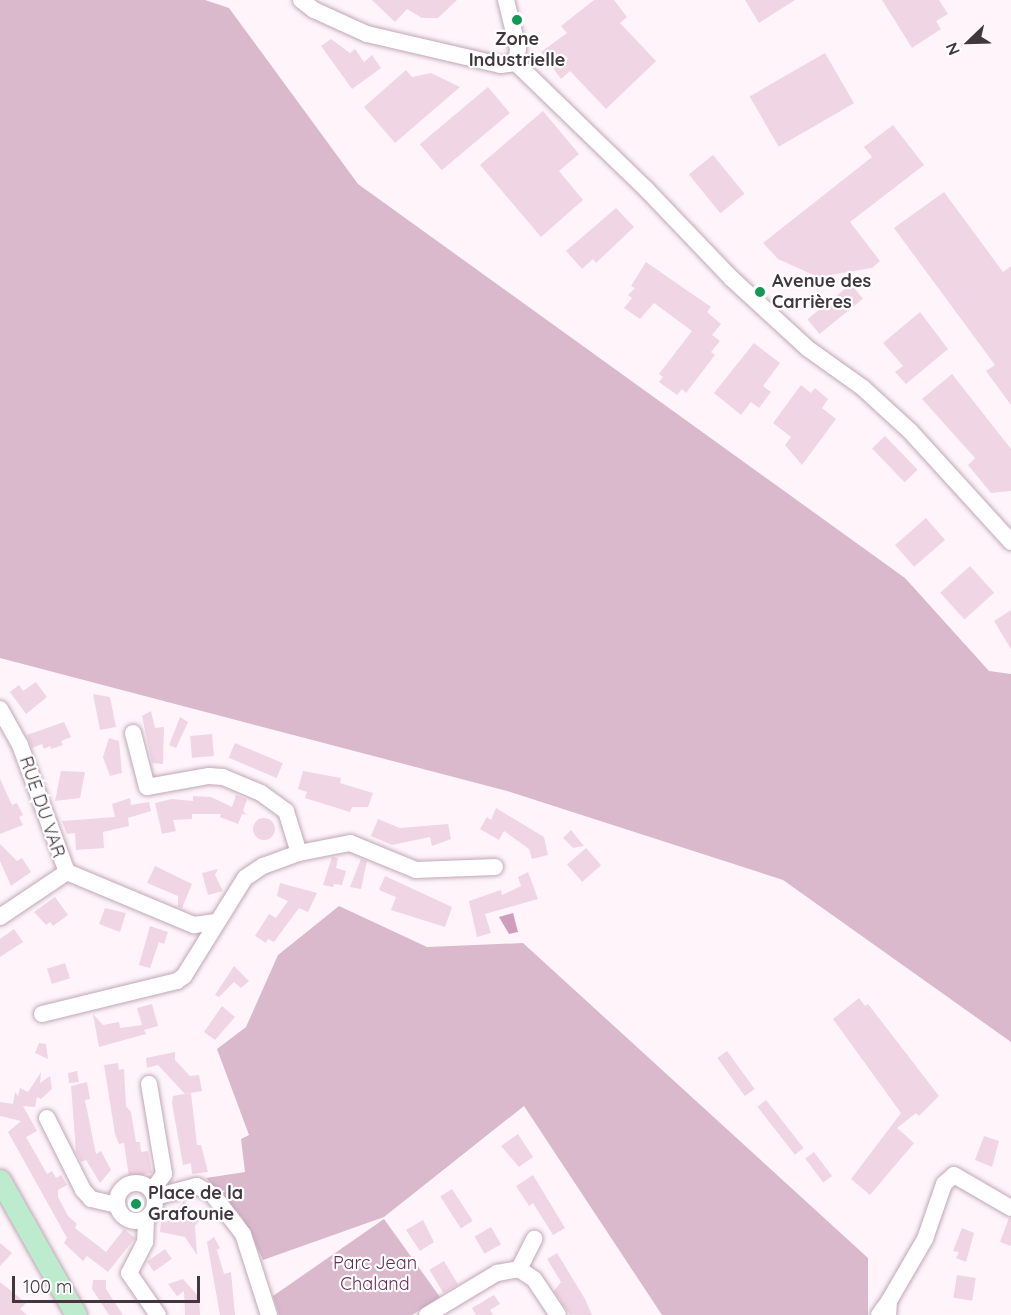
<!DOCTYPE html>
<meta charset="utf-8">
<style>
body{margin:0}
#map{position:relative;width:1011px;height:1315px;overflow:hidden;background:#fef4fa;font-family:Quicksand,sans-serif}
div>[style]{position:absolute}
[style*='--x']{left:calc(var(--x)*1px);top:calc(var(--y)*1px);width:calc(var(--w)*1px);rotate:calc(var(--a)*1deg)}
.green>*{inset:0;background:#dab9cd}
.water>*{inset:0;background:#cf9ebd}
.building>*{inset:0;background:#f0d5e5;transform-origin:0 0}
.round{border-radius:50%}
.roads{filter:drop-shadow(0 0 2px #c0a7b6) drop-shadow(0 0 2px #c0a7b6)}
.minor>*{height:16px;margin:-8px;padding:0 8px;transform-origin:8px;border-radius:8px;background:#fff}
.minor>.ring{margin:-8px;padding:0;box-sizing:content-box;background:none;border:16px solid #fff;border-radius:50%}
.major>*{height:21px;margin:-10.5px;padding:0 10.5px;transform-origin:10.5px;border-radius:10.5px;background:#bdebcd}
.dots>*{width:16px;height:16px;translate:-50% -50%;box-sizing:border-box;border:3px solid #fff;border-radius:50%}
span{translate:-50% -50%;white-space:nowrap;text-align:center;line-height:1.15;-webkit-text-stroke:4.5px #fff;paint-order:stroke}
.poi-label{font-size:18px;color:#41373d;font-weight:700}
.left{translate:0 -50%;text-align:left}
.street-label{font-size:18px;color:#41373d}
.park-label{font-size:18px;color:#662b54}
.north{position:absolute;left:939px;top:12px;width:60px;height:60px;-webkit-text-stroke:4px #fff;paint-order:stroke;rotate:247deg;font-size:16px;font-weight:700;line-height:24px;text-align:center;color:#41373d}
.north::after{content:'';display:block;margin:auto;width:21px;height:27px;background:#41373d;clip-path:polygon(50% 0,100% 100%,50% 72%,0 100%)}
.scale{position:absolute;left:12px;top:1276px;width:188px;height:27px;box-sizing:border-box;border:3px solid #41373d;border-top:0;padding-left:8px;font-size:18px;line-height:21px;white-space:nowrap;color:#41373d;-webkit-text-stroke:4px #fff;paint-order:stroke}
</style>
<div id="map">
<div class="green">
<div style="clip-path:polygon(0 0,205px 0,229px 8px,358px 184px,905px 578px,989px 671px,1011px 674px,1011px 1042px,783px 880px,507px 791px,0 658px)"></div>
<div style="clip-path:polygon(339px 906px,427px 947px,523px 943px,868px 1258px,868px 1315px,662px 1315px,524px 1106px,384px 1217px,263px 1260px,243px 1219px,206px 1178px,245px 1172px,241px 1139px,249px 1135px,217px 1049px,246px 1027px,278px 955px)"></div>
<div style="clip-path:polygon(384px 1219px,440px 1297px,412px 1315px,279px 1315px,273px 1296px)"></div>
</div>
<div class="water">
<div style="clip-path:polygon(513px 913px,518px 932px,509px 934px,499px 917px)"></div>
</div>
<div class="building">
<div style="clip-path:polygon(372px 0,457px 0,438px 18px,422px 18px,407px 9px,395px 22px)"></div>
<div style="clip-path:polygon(594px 0,614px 0,627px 17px,620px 23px,656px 61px,606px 109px,570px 71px,561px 79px,541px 52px,567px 33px,561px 26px)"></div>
<div style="clip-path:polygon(745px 0,795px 0,759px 23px)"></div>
<div style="clip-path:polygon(882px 0,939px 0,948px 14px,936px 21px,941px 29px,912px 48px)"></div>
<div style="clip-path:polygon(331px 39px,350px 53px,355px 49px,364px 62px,372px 55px,381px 68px,352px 89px,321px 46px)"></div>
<div style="left:825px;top:53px;width:58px;height:87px;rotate:60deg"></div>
<div style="clip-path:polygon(406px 70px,412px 77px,431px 73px,460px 87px,395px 143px,364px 107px)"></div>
<div style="left:488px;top:87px;width:34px;height:89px;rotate:50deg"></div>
<div style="clip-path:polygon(543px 111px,579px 154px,559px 171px,583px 200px,541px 237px,480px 165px)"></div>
<div style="clip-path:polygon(893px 125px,924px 165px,850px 222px,880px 261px,872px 268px,818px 277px,778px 259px,763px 243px,872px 157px,864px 147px)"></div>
<div style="left:713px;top:155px;width:50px;height:31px;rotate:51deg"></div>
<div style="clip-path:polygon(944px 192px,1003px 272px,1011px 266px,1011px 405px,986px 371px,995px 365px,894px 228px)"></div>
<div style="clip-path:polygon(616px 208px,634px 227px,596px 263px,593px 259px,582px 269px,566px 251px)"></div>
<div style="clip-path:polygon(646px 262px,711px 307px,707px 312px,721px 324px,712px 335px,720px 341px,711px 352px,715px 355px,686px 393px,682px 389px,677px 395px,659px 382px,663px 377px,659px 374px,692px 331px,654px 303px,640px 319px,624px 308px,632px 298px,628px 295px,635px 288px,631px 286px)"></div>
<div style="left:851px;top:284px;width:19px;height:56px;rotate:51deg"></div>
<div style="clip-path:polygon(920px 312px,948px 349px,906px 384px,895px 372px,903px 366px,883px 343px)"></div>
<div style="clip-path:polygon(754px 343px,780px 363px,763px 386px,771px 392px,759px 408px,751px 402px,741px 415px,714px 393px)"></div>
<div style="clip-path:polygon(952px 374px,1011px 449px,1011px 491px,991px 493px,968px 465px,975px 458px,922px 399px)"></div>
<div style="clip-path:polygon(801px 385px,811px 393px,815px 388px,828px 399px,822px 408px,836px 419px,802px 465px,785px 445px,791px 437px,773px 423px)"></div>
<div style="left:885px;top:436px;width:47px;height:18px;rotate:46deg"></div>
<div style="left:926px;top:518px;width:29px;height:41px;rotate:49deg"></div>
<div style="left:970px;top:566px;width:36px;height:40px;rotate:48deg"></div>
<div style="clip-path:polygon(1011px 610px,1011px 649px,994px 621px)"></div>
<div style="clip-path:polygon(36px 682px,47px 697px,26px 714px,10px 692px,19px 685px,23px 691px)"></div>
<div style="clip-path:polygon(93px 694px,110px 697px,116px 727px,100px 730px)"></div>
<div style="clip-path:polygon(151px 711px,155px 728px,164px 727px,163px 764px,152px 763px,142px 716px)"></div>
<div style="clip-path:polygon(180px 717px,188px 722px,176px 748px,169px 745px)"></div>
<div style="clip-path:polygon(64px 722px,71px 737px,61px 741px,63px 745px,51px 749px,50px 746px,44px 749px,42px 744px,32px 748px,27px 735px)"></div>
<div style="left:212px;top:734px;width:22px;height:22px;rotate:85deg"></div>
<div style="clip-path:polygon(109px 738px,119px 741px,122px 773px,110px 776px,103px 757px)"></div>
<div style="left:235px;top:743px;width:52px;height:16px;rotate:23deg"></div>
<div style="clip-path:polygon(61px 771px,85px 772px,80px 798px,55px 801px)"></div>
<div style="clip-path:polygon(303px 771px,341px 778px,340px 783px,373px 793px,368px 807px,352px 807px,350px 812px,305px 798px,307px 792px,298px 789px)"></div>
<div style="clip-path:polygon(0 779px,12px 805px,17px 803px,23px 815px,19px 817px,23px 825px,0 834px)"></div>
<div style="clip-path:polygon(236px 795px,247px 799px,243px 811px,247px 815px,242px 814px,238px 824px,220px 817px,221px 814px,192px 814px,192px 819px,173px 820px,176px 831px,162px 834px,155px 803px,172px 799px,193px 801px,193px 796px,211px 797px,232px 807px)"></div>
<div style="clip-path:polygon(130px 798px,131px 805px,149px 802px,151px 811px,128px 818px,129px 826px,103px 832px,104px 848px,76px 850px,75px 833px,67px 834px,62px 821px,115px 817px,112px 804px)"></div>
<div style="clip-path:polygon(496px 808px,544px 837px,548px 855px,532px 859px,529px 849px,504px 831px,499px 840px,480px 829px,487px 817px,491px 820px)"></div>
<div class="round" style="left:253px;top:818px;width:22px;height:22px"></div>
<div style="clip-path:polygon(378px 819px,400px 828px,448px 824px,451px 839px,432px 846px,430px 837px,392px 845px,371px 836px)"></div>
<div style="clip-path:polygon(571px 830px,584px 846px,573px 848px,563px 838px)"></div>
<div style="clip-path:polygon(0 844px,17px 861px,22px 858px,31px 872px,11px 886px,0 861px)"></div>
<div style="left:586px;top:848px;width:23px;height:25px;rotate:49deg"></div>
<div style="clip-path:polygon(332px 857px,338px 858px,336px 868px,346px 871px,342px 885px,334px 884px,333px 887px,323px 885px)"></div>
<div style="clip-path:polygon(361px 859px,367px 861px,361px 889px,350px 887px)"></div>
<div style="clip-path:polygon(155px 866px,192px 884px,182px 908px,178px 907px,178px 896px,147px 883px)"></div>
<div style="clip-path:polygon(218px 869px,215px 875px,223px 891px,208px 895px,202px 873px)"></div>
<div style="clip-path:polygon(528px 872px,538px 899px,485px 914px,491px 933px,477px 937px,469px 901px,501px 890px,502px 895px,521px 886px,518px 877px)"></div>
<div style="clip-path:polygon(385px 876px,452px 907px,445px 927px,391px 910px,396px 897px,379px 890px)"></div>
<div style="clip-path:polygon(280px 883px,317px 893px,308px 912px,299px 908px,274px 942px,268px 939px,266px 943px,255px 936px,269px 914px,276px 918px,288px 901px,277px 896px)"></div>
<div style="clip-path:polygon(55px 897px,68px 915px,53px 926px,50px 922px,46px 925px,34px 912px)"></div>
<div style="clip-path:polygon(105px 908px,126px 913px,120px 932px,99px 924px)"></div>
<div style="clip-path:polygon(150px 926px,168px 932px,164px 944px,159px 942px,150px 968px,139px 965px)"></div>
<div style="clip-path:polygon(14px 929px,23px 942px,0 957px,0 939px)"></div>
<div style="left:65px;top:963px;width:16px;height:19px;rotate:72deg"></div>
<div style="clip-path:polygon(234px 966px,249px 981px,241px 988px,234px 982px,219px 997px,215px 995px)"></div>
<div style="clip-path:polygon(859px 998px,865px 1006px,868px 1004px,939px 1096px,919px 1116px,916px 1113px,897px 1128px,914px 1143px,870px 1195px,851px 1179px,901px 1113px,833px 1019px)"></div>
<div style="clip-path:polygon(152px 1004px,158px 1026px,144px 1030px,146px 1034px,99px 1047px,93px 1014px,103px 1025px,119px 1022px,120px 1028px,142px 1025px,137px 1008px)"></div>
<div style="clip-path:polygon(222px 1006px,235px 1017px,215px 1040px,204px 1032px)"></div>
<div style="clip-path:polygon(39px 1043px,46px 1044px,48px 1059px,35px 1053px)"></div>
<div style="left:727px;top:1051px;width:47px;height:12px;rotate:54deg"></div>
<div style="clip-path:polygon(175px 1052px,175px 1060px,190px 1076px,199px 1075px,202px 1091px,185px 1094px,158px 1065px,147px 1068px,146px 1058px)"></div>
<div style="clip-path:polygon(118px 1063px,119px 1070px,124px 1069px,126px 1106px,131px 1112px,136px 1142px,140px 1142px,141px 1152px,148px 1151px,152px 1173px,129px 1177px,124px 1143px,119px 1144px,115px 1134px,104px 1065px)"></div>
<div style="clip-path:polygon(77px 1071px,79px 1082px,69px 1083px,68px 1073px)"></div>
<div style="clip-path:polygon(41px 1072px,40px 1083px,50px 1076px,52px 1089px,41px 1099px,37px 1097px,35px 1107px,23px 1106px,37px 1131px,26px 1137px,47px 1174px,52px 1171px,56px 1178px,61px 1175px,67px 1185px,58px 1190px,58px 1197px,68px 1216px,77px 1224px,75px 1228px,106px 1252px,124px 1229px,135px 1238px,108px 1272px,87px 1256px,83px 1261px,64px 1243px,67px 1238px,8px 1132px,21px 1121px,0 1116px,0 1102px,13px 1104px,15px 1092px,18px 1096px,20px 1088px,28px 1092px)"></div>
<div style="clip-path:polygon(87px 1082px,90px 1099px,85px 1100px,96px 1154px,101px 1151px,111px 1170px,100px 1183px,86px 1160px,81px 1162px,76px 1152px,71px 1086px)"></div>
<div style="clip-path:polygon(191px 1093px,197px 1145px,201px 1145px,208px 1172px,192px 1174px,191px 1163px,183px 1165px,172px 1103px,173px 1096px)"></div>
<div style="left:766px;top:1100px;width:61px;height:11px;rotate:52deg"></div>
<div style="clip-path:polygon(518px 1134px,533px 1157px,519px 1167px,501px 1146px)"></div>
<div style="clip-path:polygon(984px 1136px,999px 1141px,992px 1167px,975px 1160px)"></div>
<div style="left:814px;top:1152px;width:30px;height:11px;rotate:53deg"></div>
<div style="clip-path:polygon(533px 1175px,565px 1228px,553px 1235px,533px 1203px,529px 1206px,516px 1186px)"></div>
<div style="left:452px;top:1189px;width:38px;height:14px;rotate:57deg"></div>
<div style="clip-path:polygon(184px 1201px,201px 1218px,195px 1226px,197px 1255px,185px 1237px,160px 1232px,161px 1221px,167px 1222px)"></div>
<div style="clip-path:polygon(1009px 1218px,1011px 1218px,1011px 1246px,1000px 1242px)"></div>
<div style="clip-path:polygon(423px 1220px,434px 1242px,420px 1251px,406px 1230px)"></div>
<div style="left:491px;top:1227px;width:20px;height:19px;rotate:60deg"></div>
<div style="clip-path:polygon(962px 1228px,974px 1233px,966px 1262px,956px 1258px,959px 1252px,953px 1251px)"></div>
<div style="clip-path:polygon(214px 1237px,220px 1248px,217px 1250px,224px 1274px,231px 1272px,235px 1315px,220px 1315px,207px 1242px)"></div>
<div style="clip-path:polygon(0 1243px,12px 1253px,0 1266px)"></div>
<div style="left:165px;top:1249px;width:12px;height:22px;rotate:55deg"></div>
<div style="clip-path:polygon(557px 1253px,585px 1299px,592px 1315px,570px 1315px,554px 1291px,561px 1282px,547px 1259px)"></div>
<div style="left:444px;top:1261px;width:27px;height:17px;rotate:59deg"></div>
<div style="left:957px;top:1275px;width:19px;height:23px;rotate:9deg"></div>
<div style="clip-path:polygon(183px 1279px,199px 1297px,200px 1315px,185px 1315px,184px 1291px,177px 1296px,168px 1284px)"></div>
<div style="clip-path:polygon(93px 1280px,106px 1280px,106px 1289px,123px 1315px,109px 1315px,92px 1289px)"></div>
<div style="clip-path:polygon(0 1282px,26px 1303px,20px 1309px,27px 1315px,0 1315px)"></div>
<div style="clip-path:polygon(494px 1295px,500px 1304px,490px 1310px,493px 1315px,476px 1315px,472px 1308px)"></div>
</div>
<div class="roads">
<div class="minor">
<div style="--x:301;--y:0;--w:16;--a:38"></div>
<div style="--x:314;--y:10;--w:58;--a:24.4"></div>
<div style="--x:367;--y:34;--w:137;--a:13.1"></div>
<div style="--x:500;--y:65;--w:16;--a:-7"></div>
<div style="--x:506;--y:0;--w:50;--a:76.2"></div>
<div style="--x:518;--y:49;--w:14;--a:98"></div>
<div style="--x:516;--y:63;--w:182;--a:44.1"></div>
<div style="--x:647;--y:190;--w:122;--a:46.3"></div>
<div style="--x:731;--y:278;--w:103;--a:42.6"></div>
<div style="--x:807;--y:348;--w:69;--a:35.5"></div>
<div style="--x:863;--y:388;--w:64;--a:42.5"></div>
<div style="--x:910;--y:431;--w:150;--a:47.7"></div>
<div style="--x:0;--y:709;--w:41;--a:60.9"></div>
<div style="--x:20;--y:745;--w:135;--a:69.7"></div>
<div style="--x:67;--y:872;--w:138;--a:22.7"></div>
<div style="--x:194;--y:925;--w:22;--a:-8"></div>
<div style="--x:133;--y:733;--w:56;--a:75.5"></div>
<div style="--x:147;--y:787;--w:63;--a:-10.1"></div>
<div style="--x:209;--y:776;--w:14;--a:4"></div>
<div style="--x:223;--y:777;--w:41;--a:22.8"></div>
<div style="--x:261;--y:793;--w:31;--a:36"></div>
<div style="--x:286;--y:811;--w:44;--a:72.8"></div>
<div style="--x:0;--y:917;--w:81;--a:-33.9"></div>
<div style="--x:42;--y:1014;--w:139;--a:-13.7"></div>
<div style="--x:177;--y:981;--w:9;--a:-36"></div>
<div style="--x:184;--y:976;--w:115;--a:-58.1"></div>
<div style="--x:245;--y:878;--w:22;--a:-34"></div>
<div style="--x:263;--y:866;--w:38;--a:-20"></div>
<div style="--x:299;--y:853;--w:52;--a:-11.1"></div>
<div style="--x:350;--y:843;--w:71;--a:22.2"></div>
<div style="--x:416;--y:870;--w:79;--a:-2.2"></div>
<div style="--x:149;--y:1084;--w:91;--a:80.5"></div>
<div style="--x:164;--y:1174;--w:21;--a:125"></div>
<div style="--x:47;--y:1118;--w:80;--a:63.4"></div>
<div style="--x:83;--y:1190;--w:12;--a:48"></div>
<div style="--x:91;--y:1199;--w:27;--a:13"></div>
<div class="ring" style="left:117px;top:1183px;width:22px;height:22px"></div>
<div style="--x:155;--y:1197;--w:43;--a:-14.7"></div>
<div style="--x:197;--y:1186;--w:18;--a:29"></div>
<div style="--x:213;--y:1195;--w:49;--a:52.4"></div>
<div style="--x:243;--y:1234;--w:85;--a:72.2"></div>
<div style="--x:146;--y:1218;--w:24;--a:92"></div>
<div style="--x:145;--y:1242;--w:35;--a:117"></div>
<div style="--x:129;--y:1273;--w:51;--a:55.4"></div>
<div style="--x:519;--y:1269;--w:34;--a:-63"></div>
<div style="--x:889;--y:1301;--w:72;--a:-59.9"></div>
<div style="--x:925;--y:1239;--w:58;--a:-70.9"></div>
<div style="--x:944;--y:1184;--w:13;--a:-42"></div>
<div style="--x:954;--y:1175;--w:66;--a:30.1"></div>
<div style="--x:427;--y:1315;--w:82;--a:-31"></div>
<div style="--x:497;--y:1273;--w:22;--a:-10"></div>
<div style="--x:519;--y:1269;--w:18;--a:34"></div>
<div style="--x:534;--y:1279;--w:43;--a:56.3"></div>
<div style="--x:879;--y:1315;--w:17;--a:-54"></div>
<div style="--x:889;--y:1301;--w:14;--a:94"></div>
</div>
<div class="major">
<div style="--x:0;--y:1180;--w:155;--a:60.6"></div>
</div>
</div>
<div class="dots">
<div style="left:517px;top:20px;background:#149858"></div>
<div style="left:760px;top:292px;background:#149858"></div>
<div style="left:136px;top:1204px;background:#149858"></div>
</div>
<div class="poi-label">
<span style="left:517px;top:50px">Zone<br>Industrielle</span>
<span class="left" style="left:772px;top:292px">Avenue des<br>Carrières</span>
<span class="left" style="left:148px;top:1204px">Place de la<br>Grafounie</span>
</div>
<div class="street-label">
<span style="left:42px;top:807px;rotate:71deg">RUE DU VAR</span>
</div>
<div class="park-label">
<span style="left:375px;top:1274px">Parc Jean<br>Chaland</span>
</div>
<div class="north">N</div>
<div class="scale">100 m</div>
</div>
